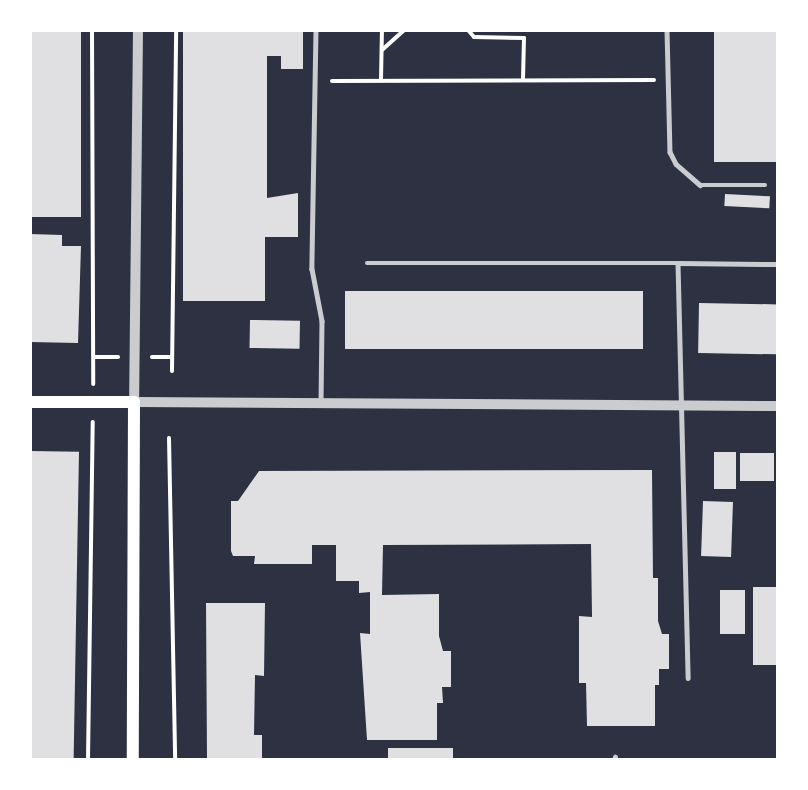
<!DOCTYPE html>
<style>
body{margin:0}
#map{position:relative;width:808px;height:790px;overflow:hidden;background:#2d3142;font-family:"Playfair Display",serif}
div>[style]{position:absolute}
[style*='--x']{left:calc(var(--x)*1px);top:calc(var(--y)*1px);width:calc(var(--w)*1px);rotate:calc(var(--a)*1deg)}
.building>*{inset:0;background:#e0e0e3;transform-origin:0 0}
.path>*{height:4px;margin:-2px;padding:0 2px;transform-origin:2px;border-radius:2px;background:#fff}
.service>*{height:4.5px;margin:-2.25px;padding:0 2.25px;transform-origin:2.25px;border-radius:2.25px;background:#caccd0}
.tertiary>*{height:10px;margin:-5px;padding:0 5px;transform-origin:5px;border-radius:5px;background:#caccd0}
.secondary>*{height:12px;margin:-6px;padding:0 6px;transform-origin:6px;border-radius:6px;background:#fff}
span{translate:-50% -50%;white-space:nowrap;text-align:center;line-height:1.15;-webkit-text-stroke:6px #fff;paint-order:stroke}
.frame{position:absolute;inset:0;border:32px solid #fff;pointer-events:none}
</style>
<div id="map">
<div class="building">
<div style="left:30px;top:30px;width:51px;height:187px"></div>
<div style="clip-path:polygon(183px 30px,303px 30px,303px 69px,281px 69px,281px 56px,267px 56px,267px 198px,298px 193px,298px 237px,265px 237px,265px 301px,183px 301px)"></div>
<div style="left:714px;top:30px;width:64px;height:132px"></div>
<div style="left:725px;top:194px;width:45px;height:12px;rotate:3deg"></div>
<div style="clip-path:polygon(30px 234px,62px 235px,62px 246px,81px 246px,78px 343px,30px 342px)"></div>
<div style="left:345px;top:291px;width:298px;height:58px"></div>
<div style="left:699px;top:303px;width:79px;height:50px;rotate:1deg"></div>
<div style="left:250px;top:320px;width:50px;height:28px;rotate:1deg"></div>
<div style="left:30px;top:451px;width:49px;height:309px;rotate:1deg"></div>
<div style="left:714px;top:452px;width:22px;height:37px"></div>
<div style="left:740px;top:453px;width:34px;height:28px"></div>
<div style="clip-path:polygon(652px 470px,653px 578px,658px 578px,658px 621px,662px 634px,669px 634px,669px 669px,659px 669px,659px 685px,655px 685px,655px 726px,587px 726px,586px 683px,579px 683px,579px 616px,592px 617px,591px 544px,383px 545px,382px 595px,439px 594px,439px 636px,443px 651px,451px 651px,451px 687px,442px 687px,443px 703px,437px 703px,437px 740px,367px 740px,360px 633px,370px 634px,370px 592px,359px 593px,359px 581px,336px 581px,336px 545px,312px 545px,312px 564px,254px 564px,255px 556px,233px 556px,231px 551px,231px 501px,238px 501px,259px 471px)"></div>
<div style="left:703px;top:501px;width:30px;height:55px;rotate:2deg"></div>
<div style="left:753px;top:587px;width:25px;height:78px"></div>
<div style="left:720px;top:590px;width:25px;height:44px"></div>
<div style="clip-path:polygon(206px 603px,265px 603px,264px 676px,255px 675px,254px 735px,262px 735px,262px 760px,207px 760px)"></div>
<div style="left:388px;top:748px;width:65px;height:12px"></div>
</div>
<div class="path">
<div style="--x:92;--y:30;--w:354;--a:89.8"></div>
<div style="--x:468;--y:30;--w:9;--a:49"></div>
<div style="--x:474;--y:37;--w:50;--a:1.1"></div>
<div style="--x:524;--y:38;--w:42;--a:91.4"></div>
<div style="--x:382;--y:50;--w:30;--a:-42"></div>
<div style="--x:381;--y:80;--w:50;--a:-88.9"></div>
<div style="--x:332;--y:81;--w:322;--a:-0.2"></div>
<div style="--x:94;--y:357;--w:24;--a:0"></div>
<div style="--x:152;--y:357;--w:20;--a:0"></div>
<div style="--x:172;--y:371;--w:341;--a:-89.3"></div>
<div style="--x:169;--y:438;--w:322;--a:88.9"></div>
<div style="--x:88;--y:760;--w:338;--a:-89.2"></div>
</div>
<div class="service">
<div style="--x:316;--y:30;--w:239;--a:91"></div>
<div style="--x:312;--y:269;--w:53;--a:79.1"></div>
<div style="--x:322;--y:321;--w:80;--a:90.7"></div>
<div style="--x:667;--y:30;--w:122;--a:88.6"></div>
<div style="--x:670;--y:152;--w:13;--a:63"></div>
<div style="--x:676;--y:164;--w:32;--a:41"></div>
<div style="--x:700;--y:185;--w:65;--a:0"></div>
<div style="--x:367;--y:263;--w:311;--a:0"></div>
<div style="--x:678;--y:263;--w:415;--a:88.6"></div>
<div style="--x:678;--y:263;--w:100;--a:0.6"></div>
<div style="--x:614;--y:760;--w:3;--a:-72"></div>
</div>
<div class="tertiary">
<div style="--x:138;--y:30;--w:372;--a:90.6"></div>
<div style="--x:134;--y:402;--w:644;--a:0.36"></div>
</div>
<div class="secondary">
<div style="--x:30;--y:402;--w:104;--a:0"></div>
<div style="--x:134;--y:402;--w:358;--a:90.2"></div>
</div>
<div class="frame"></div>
</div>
